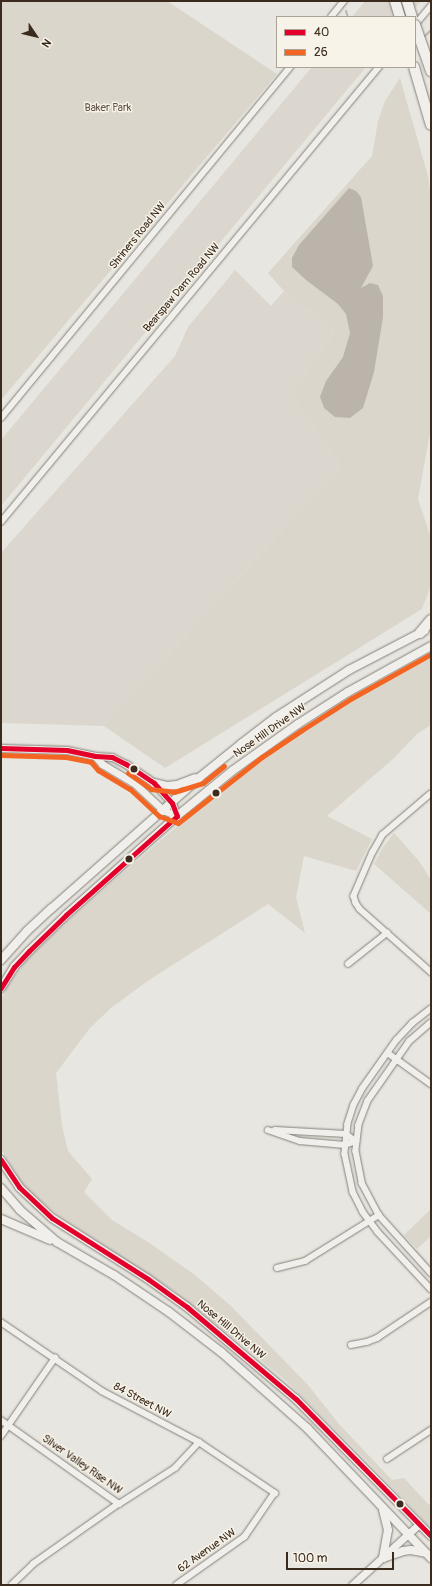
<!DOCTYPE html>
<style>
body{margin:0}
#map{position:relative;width:432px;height:1586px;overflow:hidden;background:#e8e6e0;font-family:Pangolin,sans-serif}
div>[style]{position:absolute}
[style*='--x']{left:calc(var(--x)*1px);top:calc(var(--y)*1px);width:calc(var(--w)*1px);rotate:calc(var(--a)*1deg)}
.built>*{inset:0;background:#dbd7ce}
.green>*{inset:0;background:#dad6cc}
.water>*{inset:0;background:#bbb4aa}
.stream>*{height:2px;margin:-1px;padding:0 1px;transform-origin:1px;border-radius:1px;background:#bbb4aa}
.roads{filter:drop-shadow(0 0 1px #84807a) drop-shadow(0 0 1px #84807a)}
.minor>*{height:5.5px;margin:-2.75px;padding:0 2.75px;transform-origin:2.75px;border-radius:2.75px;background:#f0efeb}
.tertiary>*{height:7px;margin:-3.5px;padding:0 3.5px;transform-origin:3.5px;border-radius:3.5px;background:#f0efeb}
.secondary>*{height:8px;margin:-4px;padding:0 4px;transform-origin:4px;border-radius:4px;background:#f0efeb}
.motorway>*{height:10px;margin:-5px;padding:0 5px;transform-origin:5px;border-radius:5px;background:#f0efeb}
.bridges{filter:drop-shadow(0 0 1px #84807a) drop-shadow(0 0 1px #84807a)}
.motorway-bridge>*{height:10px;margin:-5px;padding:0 5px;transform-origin:5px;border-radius:5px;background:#f0efeb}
.bus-1>*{height:5px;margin:-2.5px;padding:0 2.5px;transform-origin:2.5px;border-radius:2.5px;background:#e4002b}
.bus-2>*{height:5px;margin:-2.5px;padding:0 2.5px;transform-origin:2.5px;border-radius:2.5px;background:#f26522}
.dots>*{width:11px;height:11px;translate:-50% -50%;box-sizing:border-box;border:2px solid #f7f3e8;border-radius:50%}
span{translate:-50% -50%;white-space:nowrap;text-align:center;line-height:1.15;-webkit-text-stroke:3px #f7f3e8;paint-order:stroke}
.park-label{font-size:11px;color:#605246}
.street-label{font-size:11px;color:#3b2a1e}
.frame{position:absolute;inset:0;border:2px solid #3b2a1e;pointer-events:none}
.legend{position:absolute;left:276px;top:16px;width:140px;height:52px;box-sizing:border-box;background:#f7f3e8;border:1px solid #aca397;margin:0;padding:5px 7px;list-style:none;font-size:12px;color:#3b2a1e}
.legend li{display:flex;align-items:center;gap:8px;height:20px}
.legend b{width:20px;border:1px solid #aca397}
.north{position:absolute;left:16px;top:16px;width:40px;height:40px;-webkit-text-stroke:3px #f7f3e8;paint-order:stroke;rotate:125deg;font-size:11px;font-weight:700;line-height:16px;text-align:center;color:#3b2a1e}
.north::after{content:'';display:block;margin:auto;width:14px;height:18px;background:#3b2a1e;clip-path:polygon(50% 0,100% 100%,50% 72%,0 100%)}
.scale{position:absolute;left:286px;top:1552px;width:108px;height:18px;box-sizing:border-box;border:2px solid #3b2a1e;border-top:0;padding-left:5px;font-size:12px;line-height:14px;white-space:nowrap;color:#3b2a1e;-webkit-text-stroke:3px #f7f3e8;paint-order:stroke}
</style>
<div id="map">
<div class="built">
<div style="clip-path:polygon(365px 1px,421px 1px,407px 17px,352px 17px)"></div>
<div style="clip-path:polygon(312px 67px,366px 67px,1px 506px,1px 440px)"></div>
<div style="clip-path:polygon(235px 270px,271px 306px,284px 291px,335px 331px,320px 354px,298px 384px,302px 411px,341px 466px,104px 726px,1px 723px,1px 553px,175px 356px,188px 327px)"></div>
</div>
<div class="green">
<div style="clip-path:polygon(1px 1px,167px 1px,277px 74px,1px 400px)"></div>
<div style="clip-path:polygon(400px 78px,428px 176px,431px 196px,431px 427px,418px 499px,431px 538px,431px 585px,422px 609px,165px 768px,104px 726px,341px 466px,302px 411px,296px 392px,298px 384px,320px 354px,335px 331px,284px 291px,268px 273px,372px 156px,378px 121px,385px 101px)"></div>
<div style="clip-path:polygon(431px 652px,431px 725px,418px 733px,393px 759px,327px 816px,372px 839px,356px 871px,304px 856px,296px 897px,305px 933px,268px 904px,149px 980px,111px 1008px,90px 1028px,56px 1073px,62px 1125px,68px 1151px,92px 1179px,84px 1192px,112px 1220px,148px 1242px,195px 1275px,231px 1306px,308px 1385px,339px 1424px,392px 1480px,404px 1478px,429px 1505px,431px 1504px,431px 1528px,368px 1462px,284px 1379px,173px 1290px,59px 1216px,24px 1186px,1px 1149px,1px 1000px,8px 985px,26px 961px,67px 921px,259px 756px,338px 704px)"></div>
<div style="clip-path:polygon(394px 833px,419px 861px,431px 880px,431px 914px,374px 864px,382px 849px)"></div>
<div style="clip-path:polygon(431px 1209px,431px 1236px,417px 1249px,404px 1235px)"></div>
</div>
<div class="water">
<div style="clip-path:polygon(349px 188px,356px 191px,361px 197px,372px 260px,373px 266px,361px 288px,370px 283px,378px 285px,383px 296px,383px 317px,374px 372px,363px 408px,350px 418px,335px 417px,324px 408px,320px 397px,326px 381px,343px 357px,350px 333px,346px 314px,338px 304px,306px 280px,292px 267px,292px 258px,299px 245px)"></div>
</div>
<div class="stream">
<div style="--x:346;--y:11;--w:6;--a:72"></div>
<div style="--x:423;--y:38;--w:11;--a:-45"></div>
</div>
<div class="roads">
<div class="minor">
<div style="--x:331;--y:17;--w:21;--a:-51"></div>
<div style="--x:415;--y:25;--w:25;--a:-50"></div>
<div style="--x:1;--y:418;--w:455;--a:-50.5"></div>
<div style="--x:1;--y:522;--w:592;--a:-50.28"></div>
<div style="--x:431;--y:794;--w:63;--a:139.5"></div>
<div style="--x:383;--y:835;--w:20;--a:120"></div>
<div style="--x:373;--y:852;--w:48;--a:113.4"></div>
<div style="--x:354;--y:896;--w:7;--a:74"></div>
<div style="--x:356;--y:903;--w:7;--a:56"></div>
<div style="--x:360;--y:909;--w:95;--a:41.6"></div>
<div style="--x:348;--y:964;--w:50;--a:-38.5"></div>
<div style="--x:431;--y:1009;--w:23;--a:142"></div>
<div style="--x:413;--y:1023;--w:23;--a:133"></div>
<div style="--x:397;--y:1040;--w:59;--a:125.3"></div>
<div style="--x:363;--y:1088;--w:19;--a:118"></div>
<div style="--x:354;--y:1105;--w:20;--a:108"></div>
<div style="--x:348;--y:1124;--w:30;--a:96"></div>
<div style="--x:345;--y:1154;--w:39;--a:78"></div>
<div style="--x:353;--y:1192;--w:22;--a:63"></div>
<div style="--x:363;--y:1212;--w:25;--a:53"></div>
<div style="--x:378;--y:1232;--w:78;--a:47.1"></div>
<div style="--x:431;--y:1023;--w:28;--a:139"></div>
<div style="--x:410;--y:1041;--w:73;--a:125"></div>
<div style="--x:368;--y:1101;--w:26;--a:111"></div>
<div style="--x:359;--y:1125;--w:26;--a:97"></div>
<div style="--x:356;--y:1151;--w:33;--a:79"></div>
<div style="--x:362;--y:1183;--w:36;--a:62"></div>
<div style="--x:379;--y:1215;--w:78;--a:48.1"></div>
<div style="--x:388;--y:1053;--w:53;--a:35.8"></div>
<div style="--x:268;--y:1130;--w:34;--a:19"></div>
<div style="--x:300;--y:1141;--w:45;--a:5.1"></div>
<div style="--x:345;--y:1145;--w:12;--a:-20"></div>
<div style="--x:275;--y:1130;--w:71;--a:3.2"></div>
<div style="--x:346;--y:1134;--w:12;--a:35"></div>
<div style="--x:277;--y:1268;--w:29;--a:-14"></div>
<div style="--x:305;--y:1261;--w:87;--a:-31.9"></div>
<div style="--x:1;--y:1322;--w:122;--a:34.3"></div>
<div style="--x:102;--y:1391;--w:110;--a:27.7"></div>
<div style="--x:199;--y:1442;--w:92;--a:33.9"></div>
<div style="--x:275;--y:1493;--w:53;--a:124.3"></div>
<div style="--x:245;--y:1537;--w:83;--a:144.8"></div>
<div style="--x:351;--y:1345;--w:16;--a:-11"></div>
<div style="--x:367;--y:1342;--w:11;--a:-22"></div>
<div style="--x:377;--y:1338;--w:65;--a:-33.7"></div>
<div style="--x:1;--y:1420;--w:145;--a:35.4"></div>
<div style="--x:119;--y:1504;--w:104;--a:144.8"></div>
<div style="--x:34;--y:1564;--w:30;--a:136"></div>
<div style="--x:1;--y:1436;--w:95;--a:-55.3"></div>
<div style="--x:387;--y:1459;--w:53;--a:-33.4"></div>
<div style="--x:119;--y:1504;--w:67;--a:-32.7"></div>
<div style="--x:175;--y:1468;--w:35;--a:-47"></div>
</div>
<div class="tertiary">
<div style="--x:1;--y:748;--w:66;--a:1.7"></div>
<div style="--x:67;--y:750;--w:29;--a:12"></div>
<div style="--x:95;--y:756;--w:17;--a:3"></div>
<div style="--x:112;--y:757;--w:16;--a:27"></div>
<div style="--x:126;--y:764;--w:34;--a:34"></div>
<div style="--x:154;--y:783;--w:27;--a:48"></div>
<div style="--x:172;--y:803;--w:14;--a:69"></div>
<div style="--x:95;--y:756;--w:11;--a:49"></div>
<div style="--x:102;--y:764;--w:37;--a:31"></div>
<div style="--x:134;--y:783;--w:40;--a:43"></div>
<div style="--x:163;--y:810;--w:15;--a:23"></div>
<div style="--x:352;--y:1585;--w:91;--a:-42.3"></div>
</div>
<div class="secondary">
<div style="--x:154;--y:783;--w:13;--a:13"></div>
<div style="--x:167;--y:786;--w:10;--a:-6"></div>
<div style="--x:177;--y:785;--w:19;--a:-21"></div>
<div style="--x:1;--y:960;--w:39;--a:-48"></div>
<div style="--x:27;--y:931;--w:33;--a:-43"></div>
<div style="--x:51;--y:909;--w:199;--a:-41.5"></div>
<div style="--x:200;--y:777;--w:53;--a:-38.8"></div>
<div style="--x:241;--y:744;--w:44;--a:-37.6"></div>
<div style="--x:276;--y:717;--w:87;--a:-32.8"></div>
<div style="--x:349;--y:670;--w:85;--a:-27.5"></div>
<div style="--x:1;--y:988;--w:25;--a:-58"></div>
<div style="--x:14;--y:967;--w:22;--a:-47"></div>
<div style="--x:29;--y:951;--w:52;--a:-44.2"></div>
<div style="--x:66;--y:915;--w:149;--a:-41.7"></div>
<div style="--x:177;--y:816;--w:71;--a:-39.3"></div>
<div style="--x:232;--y:771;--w:81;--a:-35.5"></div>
<div style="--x:298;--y:724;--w:59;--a:-32.6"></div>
<div style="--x:348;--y:692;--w:95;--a:-29"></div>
<div style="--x:1;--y:1160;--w:32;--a:56"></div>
<div style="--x:19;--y:1187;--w:45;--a:43.2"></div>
<div style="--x:52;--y:1218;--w:114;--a:32.4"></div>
<div style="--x:148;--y:1279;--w:48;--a:35.7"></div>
<div style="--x:187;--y:1307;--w:143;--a:40.2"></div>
<div style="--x:296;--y:1399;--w:192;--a:45.4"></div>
<div style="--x:1;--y:1188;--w:29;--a:49"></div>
<div style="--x:20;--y:1210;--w:49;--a:40.9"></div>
<div style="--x:57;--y:1242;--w:66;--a:30.1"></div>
<div style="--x:114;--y:1275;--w:66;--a:33.9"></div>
<div style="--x:169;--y:1312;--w:66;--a:37.6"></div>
<div style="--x:221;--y:1352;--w:115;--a:41.5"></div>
<div style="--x:307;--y:1428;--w:180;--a:46.4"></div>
<div style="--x:1;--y:1219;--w:53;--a:23.2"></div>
<div style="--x:383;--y:1558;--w:28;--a:-80"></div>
<div style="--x:388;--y:1530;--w:21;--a:-104"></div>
<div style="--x:383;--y:1558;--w:21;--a:-19"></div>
<div style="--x:403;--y:1551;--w:8;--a:-7"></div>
<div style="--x:411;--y:1550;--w:15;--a:11"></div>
</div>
<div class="motorway">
<div style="--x:395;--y:1;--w:17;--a:73"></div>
<div style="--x:407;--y:1;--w:17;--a:73"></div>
<div style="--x:414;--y:67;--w:60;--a:73.7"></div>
<div style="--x:420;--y:633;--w:17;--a:-50"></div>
</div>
</div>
<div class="bridges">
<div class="motorway-bridge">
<div style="--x:415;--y:25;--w:49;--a:70.8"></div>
</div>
</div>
<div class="bus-1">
<div style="--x:1;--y:748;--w:66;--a:1.7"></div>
<div style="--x:67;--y:750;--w:29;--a:12"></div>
<div style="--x:95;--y:756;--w:17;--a:3"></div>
<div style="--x:112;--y:757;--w:16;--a:27"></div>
<div style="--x:126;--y:764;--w:34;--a:34"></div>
<div style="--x:154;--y:783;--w:27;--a:48"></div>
<div style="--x:172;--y:803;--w:14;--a:69"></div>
<div style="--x:177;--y:816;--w:149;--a:138.3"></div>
<div style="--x:66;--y:915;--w:52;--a:135.8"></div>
<div style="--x:29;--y:951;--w:22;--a:133"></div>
<div style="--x:14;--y:967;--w:25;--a:122"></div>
<div style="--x:1;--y:1160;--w:32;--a:56"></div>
<div style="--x:19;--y:1187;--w:45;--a:43.2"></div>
<div style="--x:52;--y:1218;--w:114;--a:32.4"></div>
<div style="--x:148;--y:1279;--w:48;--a:35.7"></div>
<div style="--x:187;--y:1307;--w:143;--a:40.2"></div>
<div style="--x:296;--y:1399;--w:192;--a:45.4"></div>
</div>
<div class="bus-2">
<div style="--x:1;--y:755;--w:65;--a:1.8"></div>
<div style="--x:66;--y:757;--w:25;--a:11"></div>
<div style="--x:91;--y:762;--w:11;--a:49"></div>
<div style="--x:98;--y:770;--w:37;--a:31"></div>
<div style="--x:130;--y:789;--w:40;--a:43"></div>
<div style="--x:159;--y:816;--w:20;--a:20"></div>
<div style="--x:178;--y:823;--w:107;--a:-38.2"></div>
<div style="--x:262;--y:757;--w:48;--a:-34"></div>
<div style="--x:302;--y:730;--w:59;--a:-32.6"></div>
<div style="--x:352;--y:698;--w:90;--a:-29.1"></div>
<div style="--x:128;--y:773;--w:28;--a:35"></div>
<div style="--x:151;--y:789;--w:23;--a:7"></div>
<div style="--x:174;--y:792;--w:30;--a:-17"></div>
<div style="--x:203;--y:783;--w:27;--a:-39"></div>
</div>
<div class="dots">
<div style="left:134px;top:769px;background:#3b2a1e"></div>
<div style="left:216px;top:793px;background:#3b2a1e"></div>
<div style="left:129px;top:859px;background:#3b2a1e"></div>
<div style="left:400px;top:1504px;background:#3b2a1e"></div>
</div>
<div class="park-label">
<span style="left:108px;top:108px">Baker Park</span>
</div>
<div class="street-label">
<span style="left:138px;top:236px;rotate:-51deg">Shriners Road NW</span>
<span style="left:182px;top:288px;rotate:-50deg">Bearspaw Dam Road NW</span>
<span style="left:270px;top:731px;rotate:-35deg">Nose Hill Drive NW</span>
<span style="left:231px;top:1330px;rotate:40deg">Nose Hill Drive NW</span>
<span style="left:142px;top:1401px;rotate:28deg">84 Street NW</span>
<span style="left:82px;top:1465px;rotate:35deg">Silver Valley Rise NW</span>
<span style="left:207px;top:1551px;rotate:-35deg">62 Avenue NW</span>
</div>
<div class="frame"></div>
<ul class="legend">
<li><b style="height:5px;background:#e4002b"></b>40</li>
<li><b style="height:5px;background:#f26522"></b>26</li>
</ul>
<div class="north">N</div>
<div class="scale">100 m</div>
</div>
